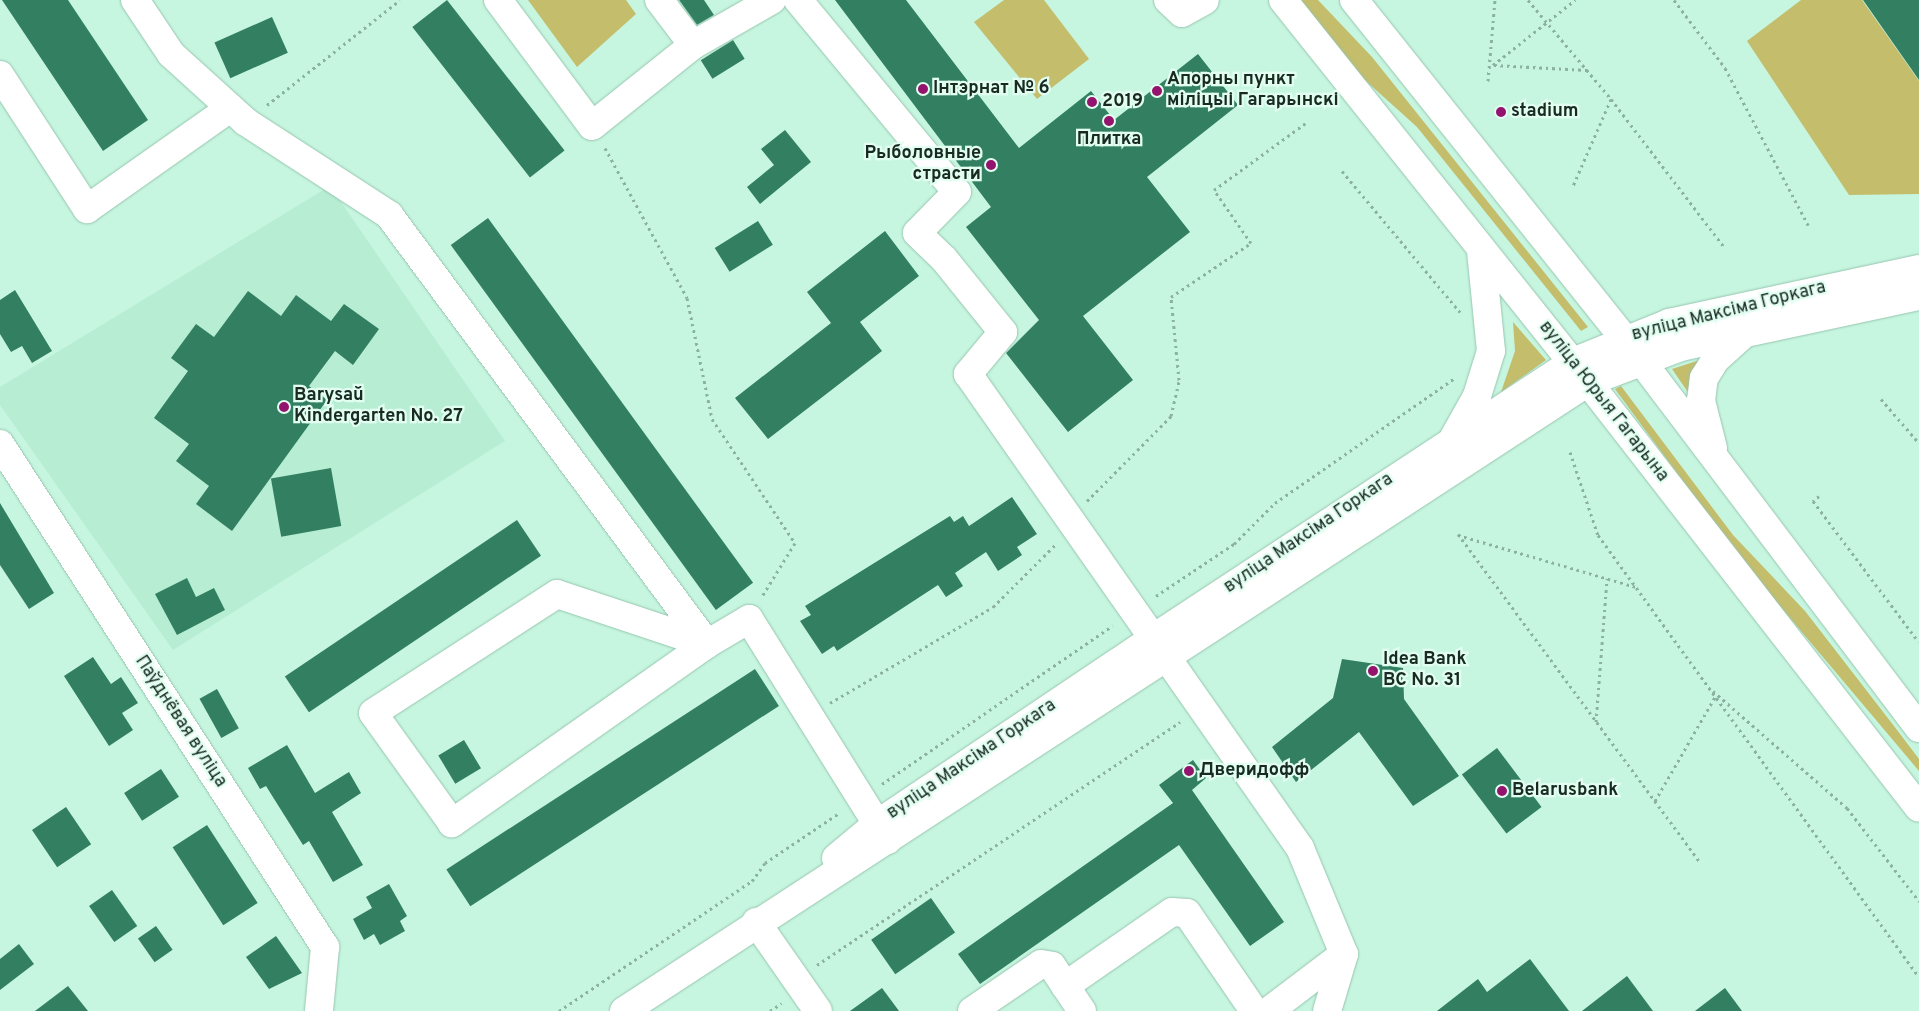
<!DOCTYPE html>
<meta charset="utf-8">
<style>
body{margin:0}
#map{position:relative;width:1919px;height:1011px;overflow:hidden;background:#c7f6e0;font-family:Overpass,sans-serif}
div>[style]{position:absolute}
[style*='--x']{left:calc(var(--x)*1px);top:calc(var(--y)*1px);width:calc(var(--w)*1px);rotate:calc(var(--a)*1deg)}
.built>*{inset:0;background:#b6edd3}
.green>*{inset:0;background:#c3bd6c}
.building>*{inset:0;background:#327f61;transform-origin:0 0}
.path>*{height:3px;margin-top:-1.5px;transform-origin:0;background:repeating-linear-gradient(90deg,#8cb1a0 0 2.5px,transparent 0 6.5px)}
.roads{filter:drop-shadow(0 0 1px #97c5af) drop-shadow(0 0 1px #97c5af)}
.minor>*{height:28px;margin:-14px;padding:0 14px;transform-origin:14px;border-radius:14px;background:#fff}
.major>*{height:28px;margin:-14px;padding:0 14px;transform-origin:14px;border-radius:14px;background:#fff}
.dots>*{width:14px;height:14px;translate:-50% -50%;box-sizing:border-box;border:2px solid #e2fef1;border-radius:50%}
span{translate:-50% -50%;white-space:nowrap;text-align:center;line-height:1.15;-webkit-text-stroke:4.5px #e2fef1;paint-order:stroke}
.poi-label{font-size:18px;color:#182a22;font-weight:700}
.left{translate:0 -50%;text-align:left}
.right{translate:-100% -50%;text-align:right}
.street-label{font-size:18px;color:#182a22}
</style>
<div id="map">
<div class="built">
<div style="clip-path:polygon(330px 186px,505px 441px,173px 650px,0 405px,0 387px)"></div>
</div>
<div class="green">
<div style="clip-path:polygon(528px 0,626px 0,636px 14px,577px 67px)"></div>
<div style="clip-path:polygon(1004px 0,1044px 0,1089px 59px,1037px 99px,974px 22px)"></div>
<div style="clip-path:polygon(1299px 0,1318px 0,1372px 57px,1588px 327px,1581px 331px,1417px 127px,1356px 72px)"></div>
<div style="clip-path:polygon(1801px 0,1862px 0,1919px 81px,1919px 194px,1849px 195px,1747px 41px)"></div>
<div style="clip-path:polygon(1513px 322px,1546px 360px,1501px 392px,1515px 351px)"></div>
<div style="clip-path:polygon(1709px 357px,1694px 401px,1672px 369px)"></div>
<div style="clip-path:polygon(1621px 386px,1733px 535px,1805px 611px,1894px 726px,1919px 759px,1919px 771px,1741px 560px,1615px 389px)"></div>
</div>
<div class="building">
<div style="clip-path:polygon(2px 0,68px 0,148px 120px,103px 151px)"></div>
<div style="left:447px;top:0;width:191px;height:44px;rotate:52deg"></div>
<div style="clip-path:polygon(679px 0,704px 0,714px 15px,697px 25px)"></div>
<div style="clip-path:polygon(835px 0,906px 0,1019px 148px,1091px 91px,1114px 120px,1198px 54px,1238px 105px,1147px 177px,1190px 232px,1083px 316px,1133px 380px,1068px 432px,1006px 353px,1039px 320px,966px 227px,991px 207px)"></div>
<div style="clip-path:polygon(1863px 0,1919px 0,1919px 80px)"></div>
<div style="left:272px;top:17px;width:39px;height:63px;rotate:66deg"></div>
<div style="left:733px;top:40px;width:22px;height:38px;rotate:58deg"></div>
<div style="clip-path:polygon(785px 130px,811px 162px,760px 204px,747px 187px,774px 165px,761px 149px)"></div>
<div style="left:488px;top:218px;width:451px;height:46px;rotate:54deg"></div>
<div style="left:758px;top:221px;width:28px;height:51px;rotate:58deg"></div>
<div style="clip-path:polygon(885px 231px,919px 276px,860px 322px,882px 351px,768px 439px,735px 398px,831px 323px,807px 292px)"></div>
<div style="clip-path:polygon(15px 290px,52px 351px,32px 363px,22px 346px,11px 352px,0 334px,0 300px)"></div>
<div style="clip-path:polygon(248px 291px,281px 316px,296px 295px,331px 321px,344px 304px,379px 329px,353px 365px,335px 351px,309px 386px,327px 400px,232px 531px,196px 504px,209px 486px,176px 461px,189px 444px,154px 418px,188px 371px,171px 358px,196px 324px,214px 337px)"></div>
<div style="left:331px;top:468px;width:59px;height:61px;rotate:80deg"></div>
<div style="clip-path:polygon(1012px 497px,1037px 534px,1017px 547px,1022px 555px,998px 571px,986px 552px,955px 573px,963px 586px,946px 597px,938px 585px,837px 651px,834px 646px,822px 654px,800px 621px,811px 615px,805px 606px,950px 516px,954px 522px,963px 516px,969px 526px)"></div>
<div style="clip-path:polygon(0 503px,54px 593px,29px 609px,0 565px)"></div>
<div style="left:517px;top:520px;width:43px;height:280px;rotate:56deg"></div>
<div style="clip-path:polygon(187px 578px,196px 597px,214px 588px,225px 610px,177px 635px,155px 594px)"></div>
<div style="clip-path:polygon(93px 657px,111px 684px,121px 677px,138px 703px,122px 713px,133px 730px,109px 746px,64px 676px)"></div>
<div style="clip-path:polygon(1342px 659px,1403px 668px,1404px 699px,1459px 776px,1413px 806px,1359px 732px,1296px 782px,1272px 747px,1333px 698px)"></div>
<div style="left:755px;top:669px;width:44px;height:368px;rotate:57deg"></div>
<div style="left:217px;top:689px;width:45px;height:20px;rotate:61deg"></div>
<div style="left:464px;top:740px;width:33px;height:30px;rotate:59deg"></div>
<div style="clip-path:polygon(287px 745px,315px 793px,349px 772px,361px 793px,332px 812px,363px 865px,333px 882px,309px 841px,303px 845px,266px 786px,260px 789px,248px 768px)"></div>
<div style="left:1497px;top:748px;width:74px;height:44px;rotate:53deg"></div>
<div style="clip-path:polygon(1193px 760px,1206px 778px,1192px 790px,1284px 922px,1250px 946px,1179px 845px,980px 984px,958px 954px,1173px 803px,1159px 785px)"></div>
<div style="left:161px;top:769px;width:33px;height:44px;rotate:57deg"></div>
<div style="left:66px;top:807px;width:45px;height:41px;rotate:56deg"></div>
<div style="left:207px;top:825px;width:93px;height:41px;rotate:57deg"></div>
<div style="clip-path:polygon(389px 884px,407px 916px,400px 921px,405px 931px,380px 945px,374px 934px,364px 940px,353px 919px,372px 908px,366px 897px)"></div>
<div style="left:112px;top:890px;width:44px;height:28px;rotate:55deg"></div>
<div style="left:931px;top:898px;width:42px;height:73px;rotate:55deg"></div>
<div style="left:156px;top:926px;width:29px;height:22px;rotate:55deg"></div>
<div style="clip-path:polygon(276px 936px,302px 973px,269px 989px,246px 957px)"></div>
<div style="clip-path:polygon(19px 944px,34px 964px,0 990px,0 959px)"></div>
<div style="clip-path:polygon(1530px 959px,1569px 1011px,1437px 1011px,1478px 979px,1487px 992px)"></div>
<div style="clip-path:polygon(1627px 976px,1653px 1011px,1582px 1011px)"></div>
<div style="clip-path:polygon(68px 986px,88px 1011px,35px 1011px)"></div>
<div style="clip-path:polygon(882px 988px,899px 1011px,850px 1011px)"></div>
<div style="clip-path:polygon(1725px 988px,1742px 1011px,1695px 1011px)"></div>
</div>
<div class="path">
<div style="--x:1528;--y:0;--w:129;--a:50"></div>
<div style="--x:1611;--y:99;--w:95;--a:113.6"></div>
<div style="--x:1674;--y:0;--w:85;--a:53.1"></div>
<div style="--x:1725;--y:68;--w:178;--a:62.1"></div>
<div style="--x:1493;--y:65;--w:105;--a:-38.4"></div>
<div style="--x:1494;--y:65;--w:93;--a:3.1"></div>
<div style="--x:1488;--y:81;--w:81;--a:-85.1"></div>
<div style="--x:1611;--y:99;--w:188;--a:52.6"></div>
<div style="--x:267;--y:105;--w:169;--a:-38.3"></div>
<div style="--x:605;--y:148;--w:171;--a:61.3"></div>
<div style="--x:687;--y:298;--w:124;--a:78.3"></div>
<div style="--x:712;--y:419;--w:149;--a:56.2"></div>
<div style="--x:795;--y:543;--w:65;--a:121.7"></div>
<div style="--x:1342;--y:171;--w:184;--a:50.1"></div>
<div style="--x:1881;--y:399;--w:58;--a:49.2"></div>
<div style="--x:1570;--y:452;--w:88;--a:71.4"></div>
<div style="--x:1598;--y:535;--w:546;--a:54.01"></div>
<div style="--x:1819;--y:496;--w:8;--a:140"></div>
<div style="--x:1813;--y:501;--w:176;--a:53.1"></div>
<div style="--x:1087;--y:501;--w:120;--a:-45.3"></div>
<div style="--x:1171;--y:416;--w:37;--a:-77"></div>
<div style="--x:1179;--y:380;--w:83;--a:-95.5"></div>
<div style="--x:1171;--y:297;--w:97;--a:-34"></div>
<div style="--x:1251;--y:243;--w:65;--a:-124.9"></div>
<div style="--x:1214;--y:190;--w:114;--a:-36.1"></div>
<div style="--x:1458;--y:534;--w:409;--a:53.6"></div>
<div style="--x:1458;--y:535;--w:185;--a:16.3"></div>
<div style="--x:1156;--y:596;--w:94;--a:-33.7"></div>
<div style="--x:1234;--y:544;--w:58;--a:-45"></div>
<div style="--x:1275;--y:503;--w:219;--a:-34.8"></div>
<div style="--x:1713;--y:691;--w:178;--a:41.1"></div>
<div style="--x:1847;--y:808;--w:118;--a:52.3"></div>
<div style="--x:830;--y:703;--w:189;--a:-30.5"></div>
<div style="--x:993;--y:607;--w:89;--a:-45"></div>
<div style="--x:1596;--y:722;--w:144;--a:-85.6"></div>
<div style="--x:882;--y:784;--w:280;--a:-34.5"></div>
<div style="--x:1655;--y:801;--w:120;--a:-60"></div>
<div style="--x:817;--y:965;--w:437;--a:-33.8"></div>
<div style="--x:559;--y:1011;--w:233;--a:-34"></div>
<div style="--x:752;--y:881;--w:22;--a:-54"></div>
<div style="--x:765;--y:863;--w:89;--a:-34"></div>
<div style="--x:770;--y:1011;--w:14;--a:-34"></div>
</div>
<div class="roads">
<div class="minor">
<div style="--x:135;--y:0;--w:65;--a:56.3"></div>
<div style="--x:171;--y:54;--w:101;--a:42.2"></div>
<div style="--x:246;--y:122;--w:171;--a:33"></div>
<div style="--x:389;--y:215;--w:534;--a:53.45"></div>
<div style="--x:707;--y:644;--w:49;--a:-30.8"></div>
<div style="--x:749;--y:619;--w:261;--a:58"></div>
<div style="--x:498;--y:0;--w:157;--a:53.3"></div>
<div style="--x:592;--y:126;--w:129;--a:-38.7"></div>
<div style="--x:693;--y:45;--w:91;--a:-29.7"></div>
<div style="--x:659;--y:0;--w:56;--a:52.9"></div>
<div style="--x:798;--y:0;--w:249;--a:50.4"></div>
<div style="--x:957;--y:192;--w:57;--a:134.3"></div>
<div style="--x:917;--y:233;--w:37;--a:44"></div>
<div style="--x:944;--y:259;--w:94;--a:51.1"></div>
<div style="--x:1003;--y:332;--w:55;--a:129.8"></div>
<div style="--x:968;--y:374;--w:579;--a:54.99"></div>
<div style="--x:1300;--y:848;--w:115;--a:67.5"></div>
<div style="--x:1344;--y:954;--w:59;--a:106.6"></div>
<div style="--x:1168;--y:0;--w:19;--a:43"></div>
<div style="--x:1182;--y:13;--w:26;--a:-29"></div>
<div style="--x:0;--y:75;--w:160;--a:57"></div>
<div style="--x:87;--y:209;--w:175;--a:-35.2"></div>
<div style="--x:0;--y:444;--w:599;--a:57.13"></div>
<div style="--x:325;--y:947;--w:64;--a:95.4"></div>
<div style="--x:557;--y:594;--w:158;--a:18.4"></div>
<div style="--x:707;--y:644;--w:312;--a:144.9"></div>
<div style="--x:452;--y:823;--w:135;--a:-125.7"></div>
<div style="--x:373;--y:713;--w:219;--a:-32.9"></div>
<div style="--x:836;--y:858;--w:53;--a:-39.7"></div>
<div style="--x:877;--y:824;--w:331;--a:-33.9"></div>
<div style="--x:1152;--y:639;--w:504;--a:-33.34"></div>
<div style="--x:1573;--y:362;--w:104;--a:-22.1"></div>
<div style="--x:1669;--y:323;--w:256;--a:-12.2"></div>
<div style="--x:756;--y:922;--w:108;--a:55.1"></div>
<div style="--x:1065;--y:986;--w:130;--a:-34.7"></div>
<div style="--x:1172;--y:912;--w:15;--a:4"></div>
<div style="--x:1187;--y:913;--w:119;--a:55.6"></div>
<div style="--x:624;--y:1011;--w:1151;--a:-33.12"></div>
<div style="--x:1588;--y:382;--w:99;--a:-20.6"></div>
<div style="--x:1681;--y:347;--w:243;--a:-12.1"></div>
<div style="--x:972;--y:1011;--w:83;--a:-34.3"></div>
<div style="--x:1041;--y:964;--w:11;--a:10"></div>
<div style="--x:1052;--y:966;--w:54;--a:56.3"></div>
<div style="--x:1269;--y:1011;--w:94;--a:-37.2"></div>
</div>
<div class="major">
<div style="--x:1283;--y:0;--w:489;--a:51.4"></div>
<div style="--x:1588;--y:382;--w:539;--a:52.15"></div>
<div style="--x:1354;--y:0;--w:433;--a:51.4"></div>
<div style="--x:1624;--y:338;--w:489;--a:52.9"></div>
<div style="--x:1454;--y:437;--w:47;--a:-60.7"></div>
<div style="--x:1477;--y:396;--w:47;--a:-72.7"></div>
<div style="--x:1491;--y:351;--w:101;--a:-95.7"></div>
<div style="--x:1713;--y:448;--w:49;--a:-104.3"></div>
<div style="--x:1701;--y:401;--w:23;--a:-83"></div>
<div style="--x:1704;--y:378;--w:22;--a:-58"></div>
<div style="--x:1716;--y:359;--w:40;--a:-42"></div>
</div>
</div>
<div class="dots">
<div style="left:923px;top:89px;background:#94136d"></div>
<div style="left:1157px;top:91px;background:#94136d"></div>
<div style="left:1092px;top:102px;background:#94136d"></div>
<div style="left:1501px;top:112px;background:#94136d"></div>
<div style="left:1109px;top:121px;background:#94136d"></div>
<div style="left:991px;top:165px;background:#94136d"></div>
<div style="left:284px;top:407px;background:#94136d"></div>
<div style="left:1373px;top:671px;background:#94136d"></div>
<div style="left:1189px;top:771px;background:#94136d"></div>
<div style="left:1502px;top:791px;background:#94136d"></div>
</div>
<div class="poi-label">
<span class="left" style="left:1167px;top:91px">Апорны пункт<br>міліцыі Гагарынскі</span>
<span class="left" style="left:933px;top:89px">Інтэрнат № 6</span>
<span class="left" style="left:1102px;top:102px">2019</span>
<span class="left" style="left:1511px;top:112px">stadium</span>
<span style="left:1109px;top:140px">Плитка</span>
<span class="right" style="left:981px;top:165px">Рыболовные<br>страсти</span>
<span class="left" style="left:294px;top:407px">Barysaŭ<br>Kindergarten No. 27</span>
<span class="left" style="left:1383px;top:671px">Idea Bank<br>BC No. 31</span>
<span class="left" style="left:1199px;top:771px">Дверидофф</span>
<span class="left" style="left:1512px;top:791px">Belarusbank</span>
</div>
<div class="street-label">
<span style="left:1729px;top:312px;rotate:-14deg">вуліца Максіма Горкага</span>
<span style="left:1603px;top:402px;rotate:52deg">вуліца Юрыя Гагарына</span>
<span style="left:1309px;top:534px;rotate:-34deg">вуліца Максіма Горкага</span>
<span style="left:180px;top:722px;rotate:57deg">Паўднёвая вуліца</span>
<span style="left:972px;top:760px;rotate:-34deg">вуліца Максіма Горкага</span>
</div>
</div>
